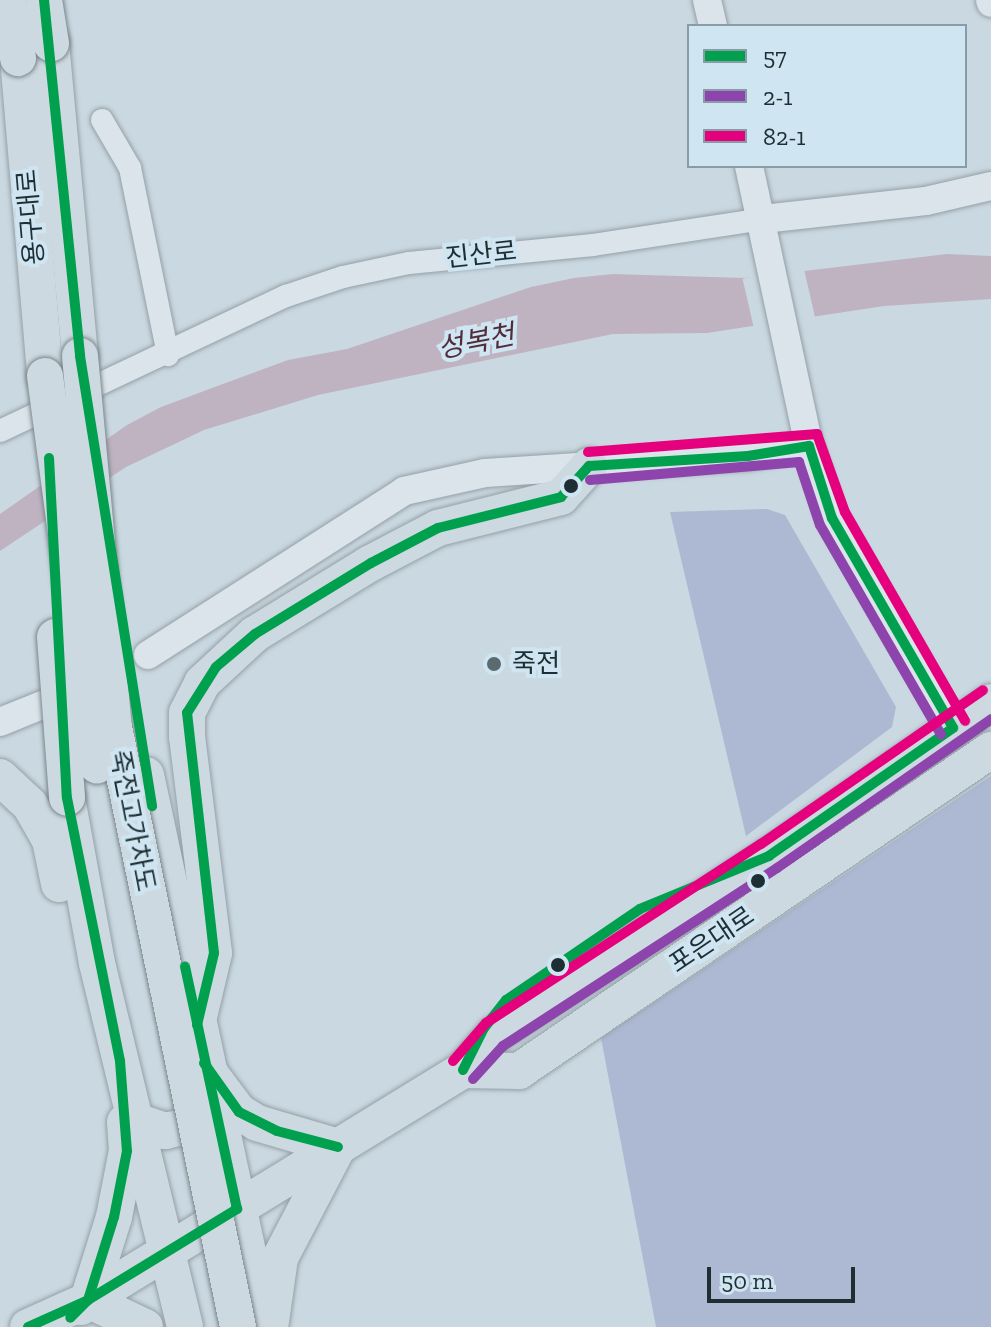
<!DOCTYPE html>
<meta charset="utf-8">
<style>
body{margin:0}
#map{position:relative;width:991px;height:1327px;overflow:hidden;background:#cad8e1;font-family:"Zilla Slab","Noto Sans KR",serif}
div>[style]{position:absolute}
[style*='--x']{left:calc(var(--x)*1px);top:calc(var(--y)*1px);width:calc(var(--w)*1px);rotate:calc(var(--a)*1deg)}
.green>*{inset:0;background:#adb9d3}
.water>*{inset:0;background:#c0b3c1}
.pier>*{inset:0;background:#cad8e1;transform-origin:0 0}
.roads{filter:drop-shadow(0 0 2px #94a0a6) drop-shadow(0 0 2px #94a0a6)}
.minor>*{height:22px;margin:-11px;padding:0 11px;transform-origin:11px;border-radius:11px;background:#dbe4ea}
.tertiary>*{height:28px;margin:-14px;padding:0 14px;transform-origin:14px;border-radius:14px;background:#dbe4ea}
.primary>*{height:36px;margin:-18px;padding:0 18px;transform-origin:18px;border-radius:18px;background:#cdd9e0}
.bridges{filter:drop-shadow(0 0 2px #7a868b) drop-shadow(0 0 2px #7a868b)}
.primary-bridge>*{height:36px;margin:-18px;padding:0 18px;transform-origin:18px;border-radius:18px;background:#cdd9e0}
.bus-1>*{height:10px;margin:-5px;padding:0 5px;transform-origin:5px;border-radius:5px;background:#01a04f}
.bus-2>*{height:10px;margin:-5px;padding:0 5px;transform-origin:5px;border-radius:5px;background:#8e44ad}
.bus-3>*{height:10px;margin:-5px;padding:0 5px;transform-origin:5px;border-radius:5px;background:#e5007d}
.dots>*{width:22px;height:22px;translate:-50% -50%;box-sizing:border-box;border:4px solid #cfe5f2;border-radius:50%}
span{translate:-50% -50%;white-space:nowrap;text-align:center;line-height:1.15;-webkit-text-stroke:8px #cfe5f2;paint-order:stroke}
.street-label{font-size:26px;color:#1d2f32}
.poi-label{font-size:26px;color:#1d2f32}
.left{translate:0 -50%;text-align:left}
.water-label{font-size:28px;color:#512d3b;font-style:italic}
.legend{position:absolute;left:687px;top:24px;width:280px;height:144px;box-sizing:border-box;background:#cfe5f2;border:2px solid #889ca5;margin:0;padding:10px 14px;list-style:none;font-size:24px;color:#1d2f32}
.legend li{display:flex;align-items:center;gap:16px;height:40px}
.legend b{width:40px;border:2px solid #889ca5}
.scale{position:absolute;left:707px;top:1267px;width:148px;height:36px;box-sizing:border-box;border:4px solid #1d2f32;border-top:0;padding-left:10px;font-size:24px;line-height:28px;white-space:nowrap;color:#1d2f32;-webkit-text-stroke:6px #cfe5f2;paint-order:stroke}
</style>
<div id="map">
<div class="green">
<div style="clip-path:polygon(767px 509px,785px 515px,896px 707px,892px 727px,746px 836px,670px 512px)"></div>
<div style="clip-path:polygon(991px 776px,991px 1327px,656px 1327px,601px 1038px)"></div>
</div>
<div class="water">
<div style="clip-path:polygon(947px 254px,991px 256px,991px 299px,884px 306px,707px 333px,613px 334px,318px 395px,204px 430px,126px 467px,0 551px,0 514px,127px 425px,161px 407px,288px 360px,347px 349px,531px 287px,574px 278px,613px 274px,745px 278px)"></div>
</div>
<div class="pier">
<div style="left:803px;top:265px;width:59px;height:62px;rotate:77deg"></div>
</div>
<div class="roads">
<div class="minor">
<div style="--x:102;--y:120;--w:56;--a:59.7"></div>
<div style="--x:130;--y:168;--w:191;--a:78.5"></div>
<div style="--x:0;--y:431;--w:316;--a:-25.3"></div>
<div style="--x:286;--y:296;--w:60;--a:-18.4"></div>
<div style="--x:343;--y:277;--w:67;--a:-12"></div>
<div style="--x:409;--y:263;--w:185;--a:-5.6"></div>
<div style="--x:593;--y:245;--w:172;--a:-8.7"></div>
</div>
<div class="tertiary">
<div style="--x:707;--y:0;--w:27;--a:77"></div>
<div style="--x:990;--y:0;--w:3;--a:72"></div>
<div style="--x:749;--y:166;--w:286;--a:77.9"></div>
<div style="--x:809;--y:446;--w:76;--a:72.3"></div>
<div style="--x:832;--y:518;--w:242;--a:60"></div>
<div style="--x:763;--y:219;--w:164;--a:-6.3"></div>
<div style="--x:926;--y:201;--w:67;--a:-13"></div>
<div style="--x:148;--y:655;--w:304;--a:-32.6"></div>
<div style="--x:404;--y:491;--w:83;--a:-12.5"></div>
<div style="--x:485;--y:473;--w:264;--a:-3.7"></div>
<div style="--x:748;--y:456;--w:62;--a:-9.3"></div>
<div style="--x:0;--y:722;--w:45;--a:-22"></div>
</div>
<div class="primary">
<div style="--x:51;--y:43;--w:314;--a:84.7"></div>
<div style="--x:18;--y:58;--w:319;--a:85.1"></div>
<div style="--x:146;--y:775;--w:564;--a:77.93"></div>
<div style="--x:0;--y:777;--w:41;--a:43"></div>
<div style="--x:30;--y:805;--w:40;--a:60.3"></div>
<div style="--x:50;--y:840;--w:45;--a:78.4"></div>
<div style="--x:67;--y:798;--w:168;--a:79.7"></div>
<div style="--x:97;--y:963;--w:374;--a:76.4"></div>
<div style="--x:197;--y:1025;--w:74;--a:-76.7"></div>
<div style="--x:214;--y:953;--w:219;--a:-97.1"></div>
<div style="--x:187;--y:736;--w:23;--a:-90"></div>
<div style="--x:187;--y:713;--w:34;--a:-63"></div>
<div style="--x:202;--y:683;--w:72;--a:-42.8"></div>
<div style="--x:255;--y:634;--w:136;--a:-31.5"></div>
<div style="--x:371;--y:563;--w:76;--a:-27.6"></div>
<div style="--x:438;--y:528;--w:127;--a:-14.1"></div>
<div style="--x:561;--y:497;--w:42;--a:-47.9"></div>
<div style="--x:463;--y:1070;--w:56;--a:1"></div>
<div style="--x:519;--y:1071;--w:571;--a:-34.22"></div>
<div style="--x:212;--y:1076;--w:45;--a:53.1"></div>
<div style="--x:239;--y:1112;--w:21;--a:31"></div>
<div style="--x:257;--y:1123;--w:84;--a:16.5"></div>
<div style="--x:338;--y:1147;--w:125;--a:117.6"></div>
<div style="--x:280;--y:1258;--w:64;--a:98.1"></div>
<div style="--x:139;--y:1122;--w:28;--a:19"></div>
<div style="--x:165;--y:1131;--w:17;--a:-13"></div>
<div style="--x:182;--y:1127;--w:15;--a:-32"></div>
<div style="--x:195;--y:1119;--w:28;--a:-58"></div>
<div style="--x:88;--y:1300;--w:63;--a:25.3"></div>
<div style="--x:81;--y:1307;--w:10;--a:-45"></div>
<div style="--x:88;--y:1300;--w:87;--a:-72.6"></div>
<div style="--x:114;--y:1217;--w:67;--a:-78.9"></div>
<div style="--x:127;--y:1151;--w:29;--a:-94"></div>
<div style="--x:28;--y:1327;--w:66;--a:-24.2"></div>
<div style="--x:88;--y:1300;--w:440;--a:-31.5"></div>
<div style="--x:463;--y:1070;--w:47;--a:-48.5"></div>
<div style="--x:494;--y:1035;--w:328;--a:-33.1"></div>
<div style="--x:769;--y:856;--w:270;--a:-34.7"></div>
</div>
</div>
<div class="bridges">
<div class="primary-bridge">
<div style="--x:8;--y:0;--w:59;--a:80.2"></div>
<div style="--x:44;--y:0;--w:44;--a:80.8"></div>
<div style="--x:80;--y:356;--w:373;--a:84.8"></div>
<div style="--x:114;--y:727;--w:613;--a:78.32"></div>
<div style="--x:45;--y:376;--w:393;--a:82.4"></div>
<div style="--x:55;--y:637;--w:161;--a:85.7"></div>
</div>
</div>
<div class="bus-1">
<div style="--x:44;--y:0;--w:358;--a:84.2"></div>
<div style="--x:80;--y:356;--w:456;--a:80.9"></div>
<div style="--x:49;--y:458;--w:340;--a:87"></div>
<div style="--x:67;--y:798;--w:268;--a:78.6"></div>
<div style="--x:120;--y:1061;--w:90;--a:85.6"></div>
<div style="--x:127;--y:1151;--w:67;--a:101.1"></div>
<div style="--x:114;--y:1217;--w:87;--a:107.4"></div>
<div style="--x:88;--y:1300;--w:25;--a:135"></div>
<div style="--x:197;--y:1025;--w:74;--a:-76.7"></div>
<div style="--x:214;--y:953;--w:242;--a:-96.4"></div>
<div style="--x:187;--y:713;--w:54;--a:-57.8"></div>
<div style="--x:216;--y:667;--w:51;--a:-40.2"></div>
<div style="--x:255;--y:634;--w:136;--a:-31.5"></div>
<div style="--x:371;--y:563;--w:76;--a:-27.6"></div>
<div style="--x:438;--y:528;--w:127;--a:-14.1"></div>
<div style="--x:561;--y:497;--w:42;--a:-47.9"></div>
<div style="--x:589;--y:466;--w:159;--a:-3.6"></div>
<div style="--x:748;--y:456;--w:62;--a:-9.3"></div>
<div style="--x:809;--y:446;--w:76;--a:72.3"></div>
<div style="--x:832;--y:518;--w:242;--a:60"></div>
<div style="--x:953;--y:728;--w:224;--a:145.2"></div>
<div style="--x:769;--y:856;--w:139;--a:157.7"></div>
<div style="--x:640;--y:909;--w:162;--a:145.8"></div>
<div style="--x:506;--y:1000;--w:36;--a:128"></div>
<div style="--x:484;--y:1028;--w:47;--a:116.6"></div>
<div style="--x:204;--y:1063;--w:60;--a:54.5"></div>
<div style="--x:239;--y:1112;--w:42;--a:26.6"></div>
<div style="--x:277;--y:1131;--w:63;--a:14.7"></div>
<div style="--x:28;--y:1327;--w:66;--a:-24.2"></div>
<div style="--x:88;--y:1300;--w:175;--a:-31.4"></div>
<div style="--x:237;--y:1209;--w:248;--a:-102.1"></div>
</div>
<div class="bus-2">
<div style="--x:590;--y:480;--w:210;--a:-4.9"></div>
<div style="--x:799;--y:462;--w:66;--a:71.6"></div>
<div style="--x:820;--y:525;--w:242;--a:60"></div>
<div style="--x:473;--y:1079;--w:45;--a:-47.7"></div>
<div style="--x:503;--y:1046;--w:327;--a:-33"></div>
<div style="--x:777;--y:868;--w:261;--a:-34.8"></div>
</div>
<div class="bus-3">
<div style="--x:588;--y:452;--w:230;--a:-4.5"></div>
<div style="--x:817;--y:434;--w:83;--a:70.3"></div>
<div style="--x:845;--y:512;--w:241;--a:60.1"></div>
<div style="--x:453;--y:1061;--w:50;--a:-49"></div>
<div style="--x:486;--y:1023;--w:328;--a:-33.1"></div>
<div style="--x:761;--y:844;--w:270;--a:-34.7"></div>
</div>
<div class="dots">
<div style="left:571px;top:486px;background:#1d2f32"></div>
<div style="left:494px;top:664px;background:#5a6a6f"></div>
<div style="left:758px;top:881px;background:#1d2f32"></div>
<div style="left:558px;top:965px;background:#1d2f32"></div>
</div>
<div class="street-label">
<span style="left:31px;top:217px;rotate:-95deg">용구대로</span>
<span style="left:481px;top:255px;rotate:-6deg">진산로</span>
<span style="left:132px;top:821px;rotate:79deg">죽전고가차도</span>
<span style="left:712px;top:940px;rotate:-34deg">포은대로</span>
</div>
<div class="poi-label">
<span class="left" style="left:512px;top:664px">죽전</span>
</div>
<div class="water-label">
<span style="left:476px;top:342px;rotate:-11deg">성복천</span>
</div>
<ul class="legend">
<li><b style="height:10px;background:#01a04f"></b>57</li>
<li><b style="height:10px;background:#8e44ad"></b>2-1</li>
<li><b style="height:10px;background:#e5007d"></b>82-1</li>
</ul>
<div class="scale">50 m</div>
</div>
